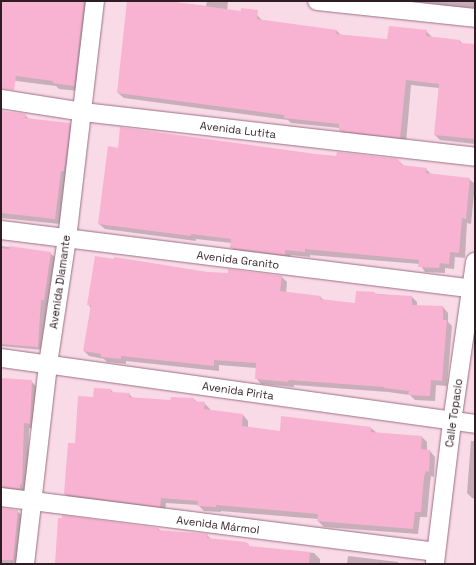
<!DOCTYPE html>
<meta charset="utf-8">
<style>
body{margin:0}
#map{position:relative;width:476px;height:565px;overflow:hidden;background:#f9dae7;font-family:"Space Grotesk",sans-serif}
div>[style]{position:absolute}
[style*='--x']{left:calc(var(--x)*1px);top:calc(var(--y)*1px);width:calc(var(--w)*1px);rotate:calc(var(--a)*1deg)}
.shadow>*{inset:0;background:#0003}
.building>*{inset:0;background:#f8b3d2}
.roads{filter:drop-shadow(0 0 1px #9c6f84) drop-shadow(0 0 1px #9c6f84)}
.minor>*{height:18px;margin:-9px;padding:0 9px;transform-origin:9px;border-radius:9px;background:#fff}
span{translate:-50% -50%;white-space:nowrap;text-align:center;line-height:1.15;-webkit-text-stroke:3px #fff;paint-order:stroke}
.street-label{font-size:11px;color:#2f1d25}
.frame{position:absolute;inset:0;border:2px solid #2f1d25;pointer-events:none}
</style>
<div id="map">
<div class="shadow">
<div style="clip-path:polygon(1px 1px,90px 1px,79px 91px,59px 89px,56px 86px,1px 79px)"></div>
<div style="clip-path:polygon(128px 1px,160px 1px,206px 6px,207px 1px,228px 1px,227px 11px,257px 15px,263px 21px,337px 31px,341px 35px,388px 40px,426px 31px,432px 37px,460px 41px,463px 44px,475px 45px,475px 144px,440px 140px,435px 135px,439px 88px,411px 85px,406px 143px,345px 136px,340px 130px,340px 128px,291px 123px,288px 120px,124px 98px,118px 93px)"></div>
<div style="clip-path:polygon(406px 1px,475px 1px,475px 8px,438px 6px,435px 4px)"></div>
<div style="clip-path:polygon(1px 111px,25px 115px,30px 120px,70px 124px,75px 129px,60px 224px,1px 218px)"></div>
<div style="clip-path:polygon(118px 149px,315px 155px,398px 160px,404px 166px,426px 169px,432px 175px,469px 179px,475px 184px,471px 224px,467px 223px,465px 258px,455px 257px,454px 269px,445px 268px,445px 273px,425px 272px,420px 264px,310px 255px,310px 257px,291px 255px,290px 260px,237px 253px,232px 248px,232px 243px,196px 239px,196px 241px,105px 229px,99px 224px)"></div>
<div style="clip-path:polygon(1px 246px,50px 253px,56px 258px,50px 305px,47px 305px,43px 350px,1px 346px)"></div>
<div style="clip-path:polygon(208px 273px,282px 277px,287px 282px,286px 293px,320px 297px,324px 300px,356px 304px,357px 292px,412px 297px,417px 302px,417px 306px,443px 307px,448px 313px,448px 322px,452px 326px,447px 386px,436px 385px,435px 401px,415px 400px,410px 395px,388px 392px,294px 385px,294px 387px,261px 384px,256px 378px,257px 368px,219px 365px,219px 371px,126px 361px,126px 364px,107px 362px,104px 359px,89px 356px,84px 351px,91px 308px,88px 304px)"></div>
<div style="clip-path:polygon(1px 379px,31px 381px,37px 387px,35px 429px,29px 428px,27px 490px,25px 494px,7px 492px,1px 486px)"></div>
<div style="clip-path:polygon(111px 390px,114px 393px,129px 394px,133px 398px,171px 401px,194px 399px,197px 402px,204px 403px,210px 409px,210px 411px,243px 415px,248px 421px,248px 428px,281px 432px,371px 428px,377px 433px,422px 437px,427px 442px,427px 451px,430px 451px,435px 457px,434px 477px,431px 476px,430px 483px,427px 517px,420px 517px,418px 534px,324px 527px,318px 521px,318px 519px,221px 511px,221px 512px,204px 511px,198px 505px,166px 503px,165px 512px,71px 500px,65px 494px,75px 445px,94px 398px)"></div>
<div style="clip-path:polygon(471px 441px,475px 441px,475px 499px,472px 498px,467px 493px)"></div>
<div style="clip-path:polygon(1px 509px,17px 511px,23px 516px,19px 564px,1px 564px)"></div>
<div style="clip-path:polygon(158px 528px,161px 531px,207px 535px,212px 540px,248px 545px,251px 547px,314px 553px,320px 559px,320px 564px,56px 564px)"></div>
<div style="clip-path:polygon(348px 556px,398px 562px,399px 564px,347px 564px)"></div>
</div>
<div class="building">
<div style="clip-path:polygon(1px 1px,84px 1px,74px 86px,53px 83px,53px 81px,16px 76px,14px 90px,1px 89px)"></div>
<div style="clip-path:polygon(127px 1px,168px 1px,241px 11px,241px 8px,258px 10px,257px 19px,337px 30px,336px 34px,387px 39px,389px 26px,427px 30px,426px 36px,460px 40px,460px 43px,475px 44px,475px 139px,434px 135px,439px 84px,406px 80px,400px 138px,339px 131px,339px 124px,284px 118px,284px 115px,117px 93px)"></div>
<div style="clip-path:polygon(1px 111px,26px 114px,25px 118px,70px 123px,64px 171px,61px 171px,55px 219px,1px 213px)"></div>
<div style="clip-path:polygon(120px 127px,316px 154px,336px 156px,337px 152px,398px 159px,398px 161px,401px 162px,401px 165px,427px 168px,426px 173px,470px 178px,466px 219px,462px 218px,459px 253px,450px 252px,449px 264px,440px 263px,439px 268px,418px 267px,419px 260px,305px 249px,305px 252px,285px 250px,285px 255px,230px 248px,231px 239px,191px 234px,191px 236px,98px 224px,108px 146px,118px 148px)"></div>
<div style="clip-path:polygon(9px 246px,51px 252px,44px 300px,41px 300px,38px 347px,1px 344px,1px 248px,9px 249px)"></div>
<div style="clip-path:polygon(95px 256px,114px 259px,114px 257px,208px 272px,228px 273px,228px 269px,282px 276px,280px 291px,321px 296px,320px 299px,355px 303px,356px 291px,375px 292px,375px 294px,412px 296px,412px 305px,443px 306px,443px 320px,447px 320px,442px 381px,431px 380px,430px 396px,408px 395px,409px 391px,384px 388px,384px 387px,289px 380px,288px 382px,255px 379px,256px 363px,214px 360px,214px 366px,121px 356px,121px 359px,101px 357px,101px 354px,83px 351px,91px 305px,87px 305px)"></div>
<div style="clip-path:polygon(1px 378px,32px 380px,30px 424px,24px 423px,22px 485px,20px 484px,20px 489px,1px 487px)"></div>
<div style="clip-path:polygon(94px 388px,111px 389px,111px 392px,130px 393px,129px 397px,170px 400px,171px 397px,194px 398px,194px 401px,205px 402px,204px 409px,243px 414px,242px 426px,280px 431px,281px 416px,371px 427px,371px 432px,422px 436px,421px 449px,430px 450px,429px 472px,426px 471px,424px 477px,421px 512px,415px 512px,413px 529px,317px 521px,318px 514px,216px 505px,216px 507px,197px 506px,198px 501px,161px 498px,160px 507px,64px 494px,68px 443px,75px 443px,78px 396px,93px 397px)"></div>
<div style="clip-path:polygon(1px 508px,18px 510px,13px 560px,1px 560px)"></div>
<div style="clip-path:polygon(62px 515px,159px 528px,158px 530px,208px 534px,207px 538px,246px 542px,249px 544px,249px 546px,310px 552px,309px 564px,55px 564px,58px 518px,62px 518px)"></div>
</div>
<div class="roads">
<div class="minor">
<div style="--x:317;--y:1;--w:159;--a:6.1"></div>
<div style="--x:1;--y:99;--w:83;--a:9"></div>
<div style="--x:83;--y:112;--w:395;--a:6.5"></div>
<div style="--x:1;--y:230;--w:478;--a:7.1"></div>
<div style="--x:1;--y:358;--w:479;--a:7.9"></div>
<div style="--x:1;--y:497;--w:438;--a:7.2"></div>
<div style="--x:435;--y:563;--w:142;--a:-83.1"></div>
<div style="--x:452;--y:422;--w:162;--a:-81.8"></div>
<div style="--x:25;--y:564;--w:201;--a:-83.4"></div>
<div style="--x:48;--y:364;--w:126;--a:-81.4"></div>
<div style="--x:67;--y:239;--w:240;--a:-83.3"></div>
</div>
</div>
<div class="street-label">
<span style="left:238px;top:130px;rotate:7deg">Avenida Lutita</span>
<span style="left:238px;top:260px;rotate:7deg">Avenida Granito</span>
<span style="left:60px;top:282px;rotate:-82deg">Avenida Diamante</span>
<span style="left:238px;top:391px;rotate:8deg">Avenida Pirita</span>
<span style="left:454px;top:413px;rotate:-82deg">Calle Topacio</span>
<span style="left:218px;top:525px;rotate:7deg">Avenida Mármol</span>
</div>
<div class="frame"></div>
</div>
